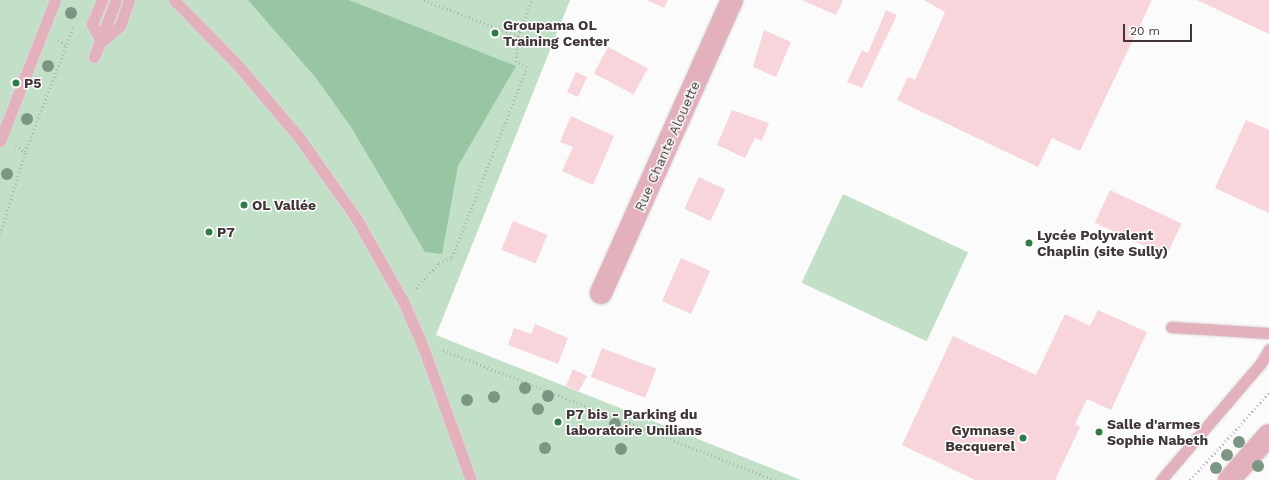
<!DOCTYPE html>
<meta charset="utf-8">
<style>
body{margin:0}
#map{position:relative;width:1269px;height:480px;overflow:hidden;background:#fbfbfb;font-family:"Work Sans",sans-serif}
div>[style]{position:absolute}
[style*='--x']{left:calc(var(--x)*1px);top:calc(var(--y)*1px);width:calc(var(--w)*1px);rotate:calc(var(--a)*1deg)}
.green>*{inset:0;background:#c2e0c8;transform-origin:0 0}
.water>*{inset:0;background:#98c6a2}
.building>*{inset:0;background:#f8d4db;transform-origin:0 0}
.path>*{height:2.5px;margin-top:-1.25px;transform-origin:0;background:repeating-linear-gradient(90deg,#b6b2b3 0 1px,transparent 0 4px)}
.roads{filter:drop-shadow(0 0 1px #dad7d8) drop-shadow(0 0 1px #dad7d8)}
.lane>*{height:11px;margin:-5.5px;padding:0 5.5px;transform-origin:5.5px;border-radius:5.5px;background:#e2b1bb}
.street>*{height:22px;margin:-11px;padding:0 11px;transform-origin:11px;border-radius:11px;background:#e2b1bb}
.trees>*{width:12px;height:12px;margin:-6px;border-radius:50%;background:#7b9784}
.dots>*{width:11px;height:11px;translate:-50% -50%;box-sizing:border-box;border:2px solid #fff;border-radius:50%}
span{translate:-50% -50%;white-space:nowrap;text-align:center;line-height:1.15;-webkit-text-stroke:3px #fff;paint-order:stroke}
.poi-label{font-size:14px;color:#413537;font-weight:700}
.left{translate:0 -50%;text-align:left}
.right{translate:-100% -50%;text-align:right}
.street-label{font-size:14px;color:#413537}
.scale{position:absolute;left:1123px;top:24px;width:69px;height:18px;box-sizing:border-box;border:2px solid #413537;border-top:0;padding-left:5px;font-size:12px;line-height:14px;white-space:nowrap;color:#413537;-webkit-text-stroke:3px #fff;paint-order:stroke}
</style>
<div id="map">
<div class="green">
<div style="clip-path:polygon(0 0,570px 0,436px 335px,801px 480px,0 480px)"></div>
<div style="left:843px;top:194px;width:138px;height:98px;rotate:25deg"></div>
</div>
<div class="water">
<div style="clip-path:polygon(248px 0,349px 0,516px 66px,458px 166px,442px 254px,425px 252px,351px 127px,316px 78px)"></div>
</div>
<div class="building">
<div style="clip-path:polygon(647px 0,668px 0,664px 8px)"></div>
<div style="clip-path:polygon(802px 0,843px 0,836px 15px)"></div>
<div style="clip-path:polygon(924px 0,1152px 0,1080px 151px,1052px 138px,1038px 167px,897px 100px,908px 77px,915px 80px,945px 12px)"></div>
<div style="clip-path:polygon(1197px 0,1269px 0,1269px 34px)"></div>
<div style="clip-path:polygon(886px 10px,897px 15px,862px 88px,847px 82px,862px 50px,868px 53px)"></div>
<div style="clip-path:polygon(764px 30px,791px 42px,776px 77px,753px 67px)"></div>
<div style="left:608px;top:47px;width:45px;height:30px;rotate:28deg"></div>
<div style="left:576px;top:72px;width:12px;height:22px;rotate:24deg"></div>
<div style="clip-path:polygon(732px 110px,769px 123px,762px 141px,755px 138px,745px 158px,717px 145px)"></div>
<div style="clip-path:polygon(571px 116px,614px 136px,593px 185px,562px 171px,573px 147px,560px 142px)"></div>
<div style="clip-path:polygon(1246px 120px,1269px 130px,1269px 213px,1215px 188px)"></div>
<div style="left:699px;top:177px;width:29px;height:35px;rotate:25deg"></div>
<div style="left:1110px;top:190px;width:79px;height:36px;rotate:25deg"></div>
<div style="left:513px;top:221px;width:37px;height:31px;rotate:22deg"></div>
<div style="left:681px;top:258px;width:32px;height:47px;rotate:24deg"></div>
<div style="clip-path:polygon(1098px 310px,1147px 332px,1111px 410px,1087px 399px,1075px 424px,1080px 427px,1055px 480px,975px 480px,902px 445px,953px 336px,1036px 375px,1065px 314px,1090px 326px)"></div>
<div style="clip-path:polygon(535px 324px,568px 338px,558px 364px,508px 345px,514px 328px,531px 334px)"></div>
<div style="left:602px;top:348px;width:58px;height:31px;rotate:21deg"></div>
<div style="clip-path:polygon(573px 369px,587px 376px,579px 391px,566px 386px)"></div>
</div>
<div class="path">
<div style="--x:424;--y:0;--w:101;--a:21"></div>
<div style="--x:518;--y:36;--w:39;--a:-69"></div>
<div style="--x:58;--y:40;--w:10;--a:37"></div>
<div style="--x:16;--y:145;--w:11;--a:38"></div>
<div style="--x:0;--y:234;--w:86;--a:-73"></div>
<div style="--x:25;--y:152;--w:136;--a:-68.9"></div>
<div style="--x:416;--y:288;--w:34;--a:-47"></div>
<div style="--x:439;--y:263;--w:14;--a:-25"></div>
<div style="--x:452;--y:257;--w:204;--a:-68.5"></div>
<div style="--x:527;--y:67;--w:12;--a:-156"></div>
<div style="--x:516;--y:62;--w:26;--a:-86"></div>
<div style="--x:443;--y:350;--w:357;--a:21.4"></div>
<div style="--x:1190;--y:480;--w:118;--a:-47.8"></div>
</div>
<div class="roads">
<div class="lane">
<div style="--x:102;--y:0;--w:26;--a:113"></div>
<div style="--x:92;--y:24;--w:20;--a:63"></div>
<div style="--x:101;--y:42;--w:25;--a:-40"></div>
<div style="--x:120;--y:26;--w:28;--a:-71"></div>
<div style="--x:174;--y:0;--w:87;--a:45.5"></div>
<div style="--x:235;--y:62;--w:97;--a:49.6"></div>
<div style="--x:298;--y:136;--w:100;--a:54.7"></div>
<div style="--x:356;--y:218;--w:95;--a:60.5"></div>
<div style="--x:403;--y:301;--w:50;--a:66.5"></div>
<div style="--x:423;--y:347;--w:141;--a:70.2"></div>
<div style="--x:94;--y:57;--w:61;--a:-68.9"></div>
<div style="--x:0;--y:141;--w:151;--a:-68.7"></div>
<div style="--x:1171;--y:327;--w:98;--a:3.5"></div>
<div style="--x:1161;--y:480;--w:154;--a:-49.5"></div>
<div style="--x:1261;--y:363;--w:16;--a:-60"></div>
</div>
<div class="street">
<div style="--x:601;--y:293;--w:321;--a:-65.9"></div>
<div style="--x:1229;--y:480;--w:60;--a:-48.4"></div>
</div>
</div>
<div class="trees">
<div style="left:71px;top:13px"></div>
<div style="left:48px;top:66px"></div>
<div style="left:27px;top:119px"></div>
<div style="left:7px;top:174px"></div>
<div style="left:525px;top:388px"></div>
<div style="left:548px;top:396px"></div>
<div style="left:494px;top:397px"></div>
<div style="left:467px;top:400px"></div>
<div style="left:538px;top:409px"></div>
<div style="left:615px;top:424px"></div>
<div style="left:1239px;top:442px"></div>
<div style="left:545px;top:448px"></div>
<div style="left:621px;top:449px"></div>
<div style="left:1227px;top:455px"></div>
<div style="left:1258px;top:466px"></div>
<div style="left:1216px;top:468px"></div>
</div>
<div class="dots">
<div style="left:495px;top:33px;background:#317b48"></div>
<div style="left:16px;top:83px;background:#317b48"></div>
<div style="left:244px;top:205px;background:#317b48"></div>
<div style="left:209px;top:232px;background:#317b48"></div>
<div style="left:1029px;top:243px;background:#317b48"></div>
<div style="left:558px;top:422px;background:#317b48"></div>
<div style="left:1099px;top:432px;background:#317b48"></div>
<div style="left:1023px;top:438px;background:#317b48"></div>
</div>
<div class="poi-label">
<span class="left" style="left:503px;top:33px">Groupama OL<br>Training Center</span>
<span class="left" style="left:24px;top:83px">P5</span>
<span class="left" style="left:252px;top:205px">OL Vallée</span>
<span class="left" style="left:217px;top:232px">P7</span>
<span class="left" style="left:1037px;top:243px">Lycée Polyvalent<br>Chaplin (site Sully)</span>
<span class="left" style="left:566px;top:422px">P7 bis - Parking du<br>laboratoire Unilians</span>
<span class="left" style="left:1107px;top:432px">Salle d'armes<br>Sophie Nabeth</span>
<span class="right" style="left:1015px;top:438px">Gymnase<br>Becquerel</span>
</div>
<div class="street-label">
<span style="left:667px;top:146px;rotate:-66deg">Rue Chante Alouette</span>
</div>
<div class="scale">20 m</div>
</div>
